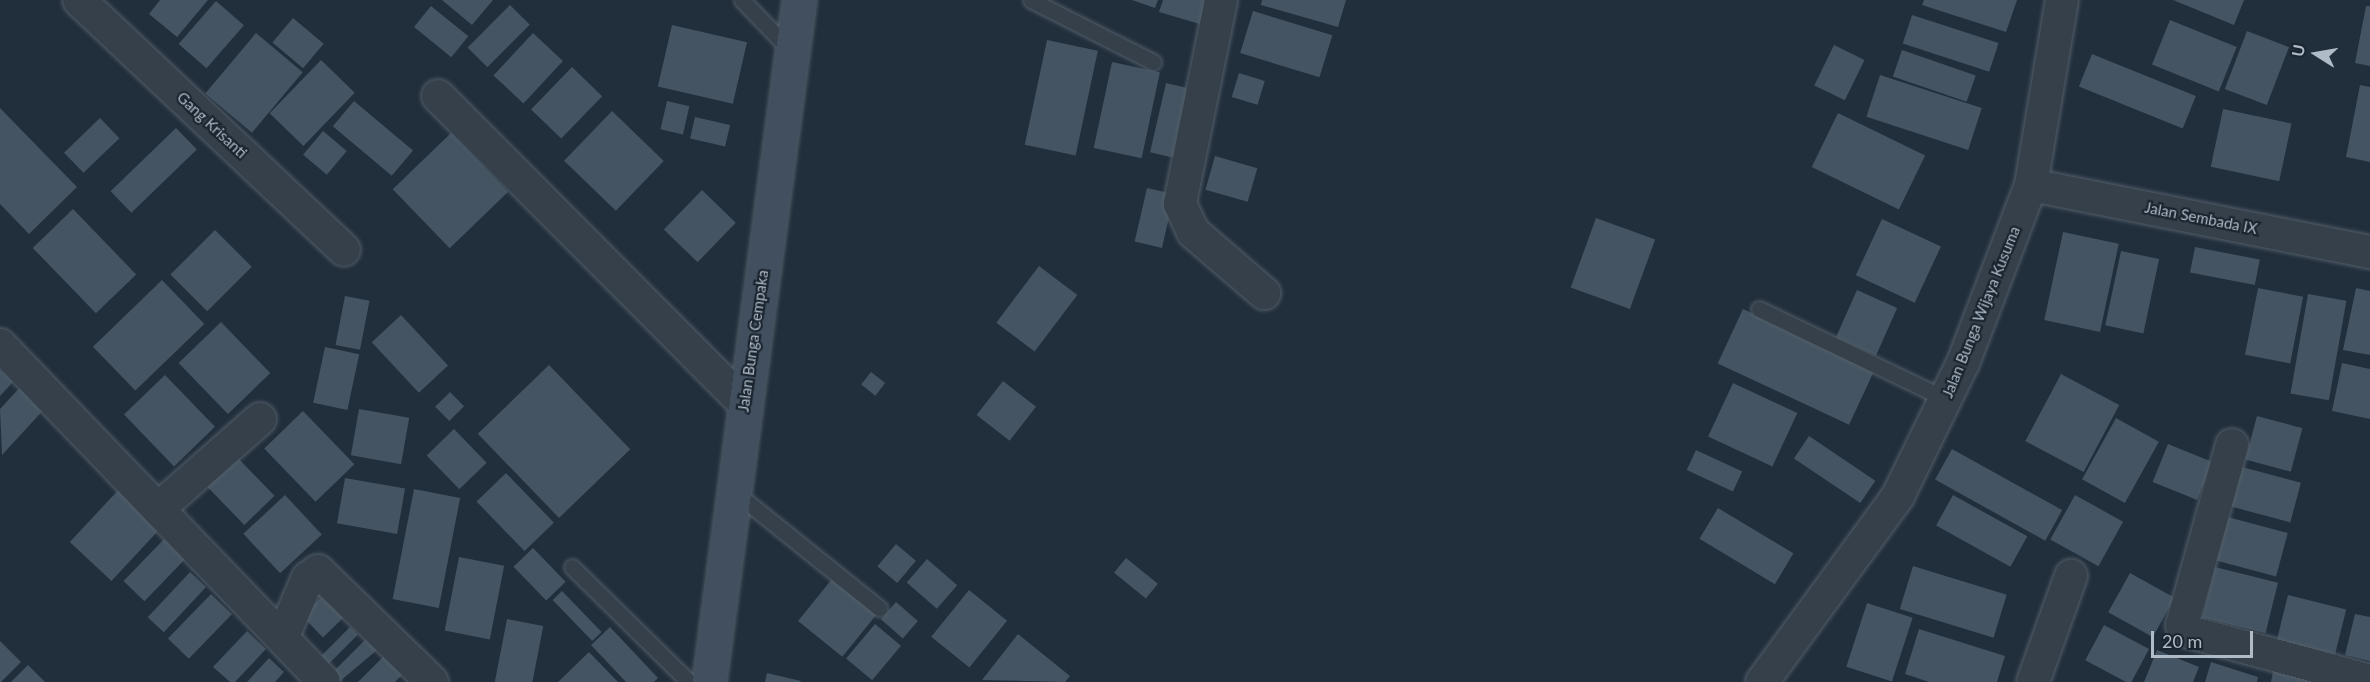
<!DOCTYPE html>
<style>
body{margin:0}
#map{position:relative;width:2370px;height:682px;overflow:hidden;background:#212e3b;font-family:Lato,sans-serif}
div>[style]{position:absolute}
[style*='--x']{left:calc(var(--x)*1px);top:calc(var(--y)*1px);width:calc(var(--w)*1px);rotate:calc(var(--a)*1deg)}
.building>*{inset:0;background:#445462;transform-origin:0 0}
.roads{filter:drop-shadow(0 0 2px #525e69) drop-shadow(0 0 2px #525e69)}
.lane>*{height:15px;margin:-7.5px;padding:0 7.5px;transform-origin:7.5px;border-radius:7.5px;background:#35404b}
.street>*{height:32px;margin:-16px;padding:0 16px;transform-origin:16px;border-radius:16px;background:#35404b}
.secondary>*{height:33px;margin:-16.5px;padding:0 16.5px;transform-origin:16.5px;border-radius:16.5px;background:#424f5f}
span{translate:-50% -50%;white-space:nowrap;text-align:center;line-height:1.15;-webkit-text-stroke:4.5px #1a2530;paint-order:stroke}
.street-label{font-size:15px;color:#afbbc7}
.north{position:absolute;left:2286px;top:24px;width:60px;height:60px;-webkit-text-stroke:4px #1a2530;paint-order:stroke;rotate:281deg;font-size:16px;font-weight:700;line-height:24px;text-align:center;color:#afbbc7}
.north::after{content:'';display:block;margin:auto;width:21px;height:27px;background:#afbbc7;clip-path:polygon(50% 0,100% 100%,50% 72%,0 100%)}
.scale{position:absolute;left:2151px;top:631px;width:102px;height:27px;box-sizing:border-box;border:3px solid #afbbc7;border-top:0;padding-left:8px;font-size:18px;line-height:21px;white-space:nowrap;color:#afbbc7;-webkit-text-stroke:4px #1a2530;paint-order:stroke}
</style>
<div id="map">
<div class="building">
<div style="clip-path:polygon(160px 0,208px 0,177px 37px,149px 14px)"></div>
<div style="clip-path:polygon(442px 0,493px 0,472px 25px)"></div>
<div style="clip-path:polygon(1132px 0,1158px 0,1155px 8px)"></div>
<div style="clip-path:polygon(1163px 0,1210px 0,1203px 25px,1159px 12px)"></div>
<div style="clip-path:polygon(1262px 0,1346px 0,1338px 27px,1261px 5px)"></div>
<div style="clip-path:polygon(1924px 0,2017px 0,2006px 32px,1922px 5px)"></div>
<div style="clip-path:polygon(2173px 0,2244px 0,2234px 25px)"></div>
<div style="left:216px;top:1px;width:37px;height:57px;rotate:41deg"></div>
<div style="left:510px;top:5px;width:28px;height:60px;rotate:45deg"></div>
<div style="left:431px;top:6px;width:48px;height:27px;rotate:39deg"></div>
<div style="clip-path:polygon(2366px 6px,2370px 6px,2370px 66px,2355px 63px)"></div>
<div style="left:1253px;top:11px;width:83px;height:44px;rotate:17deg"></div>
<div style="left:1912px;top:15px;width:91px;height:30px;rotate:18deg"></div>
<div style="left:293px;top:18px;width:40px;height:32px;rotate:40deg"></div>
<div style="left:2170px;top:20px;width:72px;height:48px;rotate:22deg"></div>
<div style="left:672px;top:25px;width:77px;height:63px;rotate:13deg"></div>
<div style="left:2247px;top:31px;width:45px;height:62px;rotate:21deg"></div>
<div style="left:256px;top:33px;width:61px;height:79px;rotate:40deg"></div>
<div style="left:533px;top:33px;width:41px;height:58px;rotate:43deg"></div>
<div style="left:1047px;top:40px;width:52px;height:107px;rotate:12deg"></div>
<div style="left:1834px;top:45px;width:34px;height:45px;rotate:26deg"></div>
<div style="left:1902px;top:50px;width:78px;height:28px;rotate:19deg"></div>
<div style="left:2092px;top:54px;width:112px;height:35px;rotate:22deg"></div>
<div style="left:321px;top:60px;width:47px;height:74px;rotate:44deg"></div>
<div style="left:1112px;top:62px;width:49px;height:88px;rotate:12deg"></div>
<div style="left:572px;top:67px;width:42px;height:59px;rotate:44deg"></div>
<div style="left:1239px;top:73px;width:27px;height:25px;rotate:17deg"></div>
<div style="left:1880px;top:75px;width:107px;height:44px;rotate:18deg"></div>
<div style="left:1166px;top:83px;width:31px;height:71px;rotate:13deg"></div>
<div style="clip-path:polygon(2360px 85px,2370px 87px,2370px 162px,2346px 157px)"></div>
<div style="left:354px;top:101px;width:77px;height:33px;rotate:40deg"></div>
<div style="left:667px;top:101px;width:23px;height:29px;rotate:13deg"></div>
<div style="clip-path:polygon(0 108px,77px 187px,29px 234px,0 204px)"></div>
<div style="left:2223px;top:109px;width:70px;height:59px;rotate:12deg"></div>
<div style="left:612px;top:111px;width:72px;height:69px;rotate:44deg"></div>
<div style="left:1838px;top:113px;width:97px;height:60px;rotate:26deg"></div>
<div style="left:695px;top:117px;width:36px;height:22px;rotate:13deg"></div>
<div style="left:100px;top:118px;width:28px;height:50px;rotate:46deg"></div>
<div style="left:176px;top:128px;width:30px;height:91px;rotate:46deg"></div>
<div style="left:323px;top:131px;width:31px;height:31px;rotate:40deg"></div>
<div style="left:451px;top:133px;width:82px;height:81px;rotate:46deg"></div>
<div style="left:1215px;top:156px;width:44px;height:35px;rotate:16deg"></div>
<div style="left:1147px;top:188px;width:28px;height:55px;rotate:13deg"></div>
<div style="left:702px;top:190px;width:47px;height:55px;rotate:44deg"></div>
<div style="left:73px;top:209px;width:91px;height:56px;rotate:46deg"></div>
<div style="left:1596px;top:218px;width:63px;height:74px;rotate:20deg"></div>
<div style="left:1882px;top:219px;width:65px;height:62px;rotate:25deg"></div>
<div style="left:215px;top:230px;width:52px;height:63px;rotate:45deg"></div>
<div style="left:2063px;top:232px;width:57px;height:90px;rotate:12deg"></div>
<div style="left:2195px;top:247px;width:66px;height:26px;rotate:11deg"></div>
<div style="left:2121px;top:251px;width:39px;height:76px;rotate:12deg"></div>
<div style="left:1039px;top:266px;width:48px;height:71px;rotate:37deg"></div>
<div style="left:162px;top:280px;width:61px;height:96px;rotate:46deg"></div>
<div style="left:2258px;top:288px;width:46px;height:68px;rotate:11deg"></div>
<div style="clip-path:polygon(2356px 288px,2370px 291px,2370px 355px,2343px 350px)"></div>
<div style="left:1857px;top:290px;width:44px;height:52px;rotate:24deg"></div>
<div style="left:2308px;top:294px;width:39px;height:101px;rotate:10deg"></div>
<div style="left:345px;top:296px;width:25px;height:50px;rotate:11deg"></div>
<div style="left:1743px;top:309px;width:145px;height:60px;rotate:25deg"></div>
<div style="left:401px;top:315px;width:69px;height:40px;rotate:47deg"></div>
<div style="left:221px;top:322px;width:71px;height:59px;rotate:46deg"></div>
<div style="left:325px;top:347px;width:35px;height:57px;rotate:12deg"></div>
<div style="clip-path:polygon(2342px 363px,2370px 369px,2370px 419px,2332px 411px)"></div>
<div style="left:549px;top:365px;width:117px;height:99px;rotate:46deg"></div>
<div style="clip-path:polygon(0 370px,13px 382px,0 396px)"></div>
<div style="left:871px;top:372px;width:18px;height:16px;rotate:38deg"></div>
<div style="left:2061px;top:374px;width:66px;height:76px;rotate:28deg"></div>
<div style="left:165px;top:375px;width:72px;height:57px;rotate:46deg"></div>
<div style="left:1003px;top:381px;width:42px;height:43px;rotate:38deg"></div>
<div style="clip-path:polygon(24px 383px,48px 405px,2px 455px,0 409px)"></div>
<div style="left:1733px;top:383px;width:71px;height:59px;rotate:25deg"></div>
<div style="left:450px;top:392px;width:20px;height:21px;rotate:45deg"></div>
<div style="left:359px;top:409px;width:51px;height:47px;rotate:10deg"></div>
<div style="left:303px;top:411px;width:74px;height:54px;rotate:46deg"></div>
<div style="left:2257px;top:416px;width:47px;height:45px;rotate:15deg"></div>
<div style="left:2116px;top:418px;width:49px;height:70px;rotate:29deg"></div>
<div style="left:454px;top:429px;width:47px;height:38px;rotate:46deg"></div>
<div style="left:1809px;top:436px;width:80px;height:27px;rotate:34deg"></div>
<div style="left:2168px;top:444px;width:48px;height:41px;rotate:22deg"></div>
<div style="left:1952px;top:449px;width:126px;height:35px;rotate:29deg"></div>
<div style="left:1696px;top:450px;width:51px;height:22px;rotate:25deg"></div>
<div style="left:237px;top:457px;width:54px;height:42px;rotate:46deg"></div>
<div style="left:2242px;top:467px;width:61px;height:41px;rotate:15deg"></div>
<div style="left:506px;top:473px;width:69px;height:41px;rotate:46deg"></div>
<div style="left:345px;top:478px;width:61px;height:46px;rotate:10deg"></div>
<div style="left:123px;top:485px;width:57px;height:78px;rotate:43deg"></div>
<div style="left:414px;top:489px;width:47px;height:112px;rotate:11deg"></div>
<div style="left:285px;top:495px;width:54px;height:57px;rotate:47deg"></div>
<div style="left:1953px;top:495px;width:85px;height:35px;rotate:29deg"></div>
<div style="left:2075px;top:495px;width:55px;height:51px;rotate:29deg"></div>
<div style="left:1718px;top:508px;width:88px;height:36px;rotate:31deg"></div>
<div style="left:2224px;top:516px;width:66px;height:45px;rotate:15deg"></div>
<div style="left:168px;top:535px;width:29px;height:64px;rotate:44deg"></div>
<div style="left:896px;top:544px;width:26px;height:29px;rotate:40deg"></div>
<div style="left:533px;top:548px;width:47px;height:27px;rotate:46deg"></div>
<div style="left:459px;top:557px;width:46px;height:75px;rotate:11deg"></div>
<div style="left:1126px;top:558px;width:41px;height:19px;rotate:39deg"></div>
<div style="left:927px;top:559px;width:40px;height:31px;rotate:41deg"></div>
<div style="left:1913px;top:566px;width:98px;height:45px;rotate:17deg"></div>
<div style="left:2215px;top:567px;width:65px;height:52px;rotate:14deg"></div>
<div style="left:190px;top:572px;width:22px;height:62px;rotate:43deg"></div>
<div style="left:2130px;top:573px;width:51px;height:45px;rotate:29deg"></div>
<div style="left:832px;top:579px;width:57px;height:54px;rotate:39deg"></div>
<div style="left:333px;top:586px;width:30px;height:43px;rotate:46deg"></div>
<div style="left:969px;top:590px;width:49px;height:60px;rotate:39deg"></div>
<div style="left:562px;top:591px;width:57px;height:13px;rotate:46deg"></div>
<div style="left:211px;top:594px;width:29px;height:62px;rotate:44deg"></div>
<div style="left:2288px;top:595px;width:60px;height:46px;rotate:14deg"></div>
<div style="left:896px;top:602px;width:29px;height:23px;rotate:41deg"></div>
<div style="left:1867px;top:603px;width:48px;height:67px;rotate:18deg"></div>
<div style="clip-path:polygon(2355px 614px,2370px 617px,2370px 661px,2345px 655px)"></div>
<div style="left:507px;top:619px;width:37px;height:64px;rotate:11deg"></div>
<div style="left:875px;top:624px;width:34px;height:45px;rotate:40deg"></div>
<div style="left:2104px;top:625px;width:51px;height:40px;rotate:28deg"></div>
<div style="left:350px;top:627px;width:11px;height:43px;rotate:45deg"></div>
<div style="clip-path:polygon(610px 627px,658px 678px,654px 682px,626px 682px,591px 645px)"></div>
<div style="clip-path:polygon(1919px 629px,2005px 656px,1997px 682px,1929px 682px,1905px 674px)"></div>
<div style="clip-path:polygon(247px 631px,266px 649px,235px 682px,230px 682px,213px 667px)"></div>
<div style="clip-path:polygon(1018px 634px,1070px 676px,1065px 682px,982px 680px)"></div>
<div style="clip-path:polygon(366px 639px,377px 650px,339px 682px,331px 674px)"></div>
<div style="clip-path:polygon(0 641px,21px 662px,1px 682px,0 682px)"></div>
<div style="clip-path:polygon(2157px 650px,2199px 667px,2193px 682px,2144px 682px)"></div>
<div style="clip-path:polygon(589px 652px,618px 682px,558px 682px)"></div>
<div style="clip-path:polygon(384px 656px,402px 675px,395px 682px,358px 682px)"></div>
<div style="clip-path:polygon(269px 658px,284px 672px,275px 682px,247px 682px)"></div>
<div style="clip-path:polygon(2211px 662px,2258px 677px,2257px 682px,2205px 682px)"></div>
<div style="clip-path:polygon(28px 665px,45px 682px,11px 682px)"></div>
<div style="clip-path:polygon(2274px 666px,2339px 682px,2271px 682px)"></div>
<div style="clip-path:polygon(767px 673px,801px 681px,800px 682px,765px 682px)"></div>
</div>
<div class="roads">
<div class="lane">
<div style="--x:742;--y:0;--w:72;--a:46.1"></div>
<div style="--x:1031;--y:0;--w:137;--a:26.9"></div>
<div style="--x:1759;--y:309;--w:208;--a:25.7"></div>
<div style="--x:736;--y:493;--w:184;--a:38.8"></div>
<div style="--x:572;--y:567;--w:164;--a:44.5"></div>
</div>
<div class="street">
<div style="--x:79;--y:0;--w:364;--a:43.3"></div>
<div style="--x:1221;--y:0;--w:208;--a:101.4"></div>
<div style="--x:1180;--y:204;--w:31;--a:65"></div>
<div style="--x:1193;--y:232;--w:94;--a:40.7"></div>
<div style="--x:438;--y:96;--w:433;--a:45.1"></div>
<div style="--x:2031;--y:185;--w:346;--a:11.2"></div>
<div style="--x:0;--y:345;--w:467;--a:46.1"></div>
<div style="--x:2232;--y:445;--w:187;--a:105.5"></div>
<div style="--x:2182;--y:625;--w:10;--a:45"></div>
<div style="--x:2189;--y:632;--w:188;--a:15.1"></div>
<div style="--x:158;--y:509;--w:136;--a:-41.4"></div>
<div style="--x:283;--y:636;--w:63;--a:-66.7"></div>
<div style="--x:308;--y:578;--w:12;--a:-35"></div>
<div style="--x:318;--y:571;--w:159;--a:44.2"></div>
<div style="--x:1762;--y:682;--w:230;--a:-53.8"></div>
<div style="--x:1898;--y:496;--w:148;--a:-64"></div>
<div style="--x:1963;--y:363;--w:191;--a:-69.1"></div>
<div style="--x:2031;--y:185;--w:188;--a:-80.5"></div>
<div style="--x:2033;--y:682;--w:113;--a:-70.3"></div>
</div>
<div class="secondary">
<div style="--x:709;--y:682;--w:688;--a:-82.48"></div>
</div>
</div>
<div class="street-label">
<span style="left:212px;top:125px;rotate:43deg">Gang Krisanti</span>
<span style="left:2201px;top:218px;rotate:11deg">Jalan Sembada IX</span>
<span style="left:1981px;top:312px;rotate:-68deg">Jalan Bunga Wijaya Kusuma</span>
<span style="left:753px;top:341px;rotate:-82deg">Jalan Bunga Cempaka</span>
</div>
<div class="north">U</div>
<div class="scale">20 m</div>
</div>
